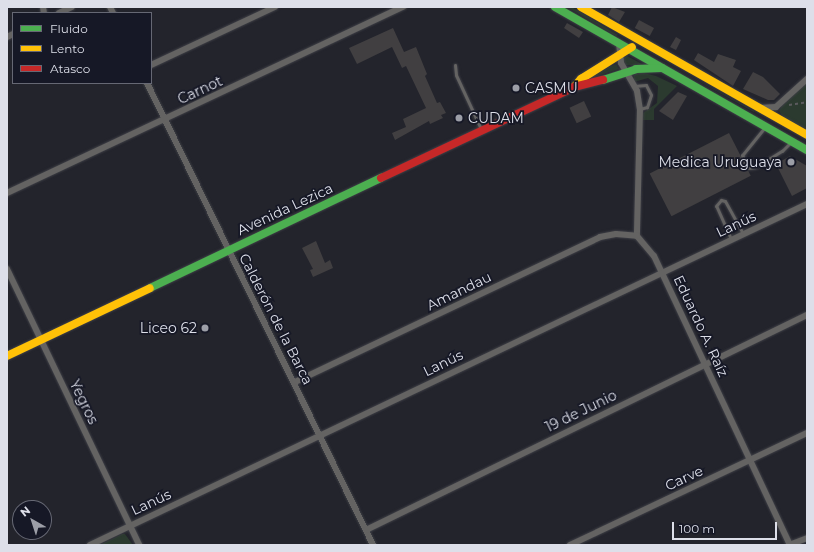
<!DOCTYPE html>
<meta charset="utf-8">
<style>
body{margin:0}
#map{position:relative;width:814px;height:552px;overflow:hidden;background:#23242c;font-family:Montserrat,sans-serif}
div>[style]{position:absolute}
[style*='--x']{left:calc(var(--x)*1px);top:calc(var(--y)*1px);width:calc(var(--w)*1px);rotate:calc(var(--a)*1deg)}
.green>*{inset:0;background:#2b3a2f}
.building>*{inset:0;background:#413f41;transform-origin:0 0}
.path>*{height:1.5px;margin-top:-0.75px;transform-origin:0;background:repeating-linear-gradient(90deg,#5a5a5d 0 3px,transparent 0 6px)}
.roads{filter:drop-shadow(0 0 1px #3e3f46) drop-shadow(0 0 1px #3e3f46)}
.lane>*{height:3px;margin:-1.5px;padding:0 1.5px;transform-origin:1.5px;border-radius:1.5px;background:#646362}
.street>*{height:6px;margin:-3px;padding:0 3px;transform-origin:3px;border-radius:3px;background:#646362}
.fast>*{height:8px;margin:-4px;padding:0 4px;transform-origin:4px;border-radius:4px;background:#4caf50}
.slow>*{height:8px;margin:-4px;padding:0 4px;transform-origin:4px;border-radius:4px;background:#ffc107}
.jam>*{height:8px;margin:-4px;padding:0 4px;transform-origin:4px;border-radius:4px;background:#c62828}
.dots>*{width:11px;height:11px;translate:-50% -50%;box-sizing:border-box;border:2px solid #161826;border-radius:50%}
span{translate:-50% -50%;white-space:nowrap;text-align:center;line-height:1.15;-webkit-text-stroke:3.5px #161826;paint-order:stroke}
.poi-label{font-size:14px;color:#dddfe9}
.left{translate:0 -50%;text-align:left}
.right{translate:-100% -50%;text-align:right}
.street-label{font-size:14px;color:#dddfe9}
.frame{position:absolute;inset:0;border:8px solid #dddfe9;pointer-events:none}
.legend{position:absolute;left:12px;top:12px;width:140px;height:72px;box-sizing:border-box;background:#161826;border:1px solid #666874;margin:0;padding:5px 7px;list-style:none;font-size:12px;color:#dddfe9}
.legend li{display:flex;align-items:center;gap:8px;height:20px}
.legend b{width:20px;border:1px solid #666874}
.north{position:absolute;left:12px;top:500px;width:40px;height:40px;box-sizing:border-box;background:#161826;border:1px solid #666874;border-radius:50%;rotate:321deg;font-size:11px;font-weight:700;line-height:16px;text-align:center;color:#dddfe9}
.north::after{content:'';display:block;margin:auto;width:14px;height:18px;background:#9c9ea7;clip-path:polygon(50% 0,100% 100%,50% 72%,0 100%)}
.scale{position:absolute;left:672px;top:522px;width:105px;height:18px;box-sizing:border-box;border:2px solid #dddfe9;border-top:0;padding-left:5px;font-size:12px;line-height:14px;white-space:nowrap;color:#dddfe9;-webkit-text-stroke:3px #161826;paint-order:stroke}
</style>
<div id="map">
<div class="green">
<div style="clip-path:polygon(567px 7px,572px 7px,618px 35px,616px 36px)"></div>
<div style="clip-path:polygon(646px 52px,754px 111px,754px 112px)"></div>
<div style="clip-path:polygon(627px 56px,642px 64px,642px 65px,625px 65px,623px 58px)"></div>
<div style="clip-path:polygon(616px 64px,619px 69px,591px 78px,609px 67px)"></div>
<div style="clip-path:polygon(640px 72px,656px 76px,677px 86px,654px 109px,654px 120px,643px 120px,643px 113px,657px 103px,658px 86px,648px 78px,634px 82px,634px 75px)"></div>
<div style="clip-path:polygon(807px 82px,807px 130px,783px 117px,779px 111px,782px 106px)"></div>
<div style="clip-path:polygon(125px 534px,133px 545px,100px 545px,122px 534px)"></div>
</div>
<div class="building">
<div style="clip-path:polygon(612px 7px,625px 12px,619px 22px,608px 15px)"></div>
<div style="left:639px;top:20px;width:17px;height:9px;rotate:28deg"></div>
<div style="clip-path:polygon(567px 23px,583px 32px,579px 38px,564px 28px)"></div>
<div style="clip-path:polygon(393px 28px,404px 52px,416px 47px,427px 74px,425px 76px,437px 103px,440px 102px,446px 113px,441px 115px,443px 118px,430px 124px,429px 121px,395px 140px,392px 133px,406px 127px,403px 119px,426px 108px,406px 66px,402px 68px,392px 47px,357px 64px,349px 48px)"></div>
<div style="clip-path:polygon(676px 37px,681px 40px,676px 50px,670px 47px)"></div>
<div style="clip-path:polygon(698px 53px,714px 62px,718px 54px,736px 60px,733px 67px,741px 71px,733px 86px,694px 60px)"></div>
<div style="clip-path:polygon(753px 72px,763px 77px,780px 94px,774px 100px,768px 100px,743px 89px)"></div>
<div style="clip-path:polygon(678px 92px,687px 96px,673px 120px,659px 111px)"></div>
<div style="left:584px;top:101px;width:17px;height:16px;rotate:65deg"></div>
<div style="left:729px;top:133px;width:48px;height:89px;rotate:63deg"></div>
<div style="clip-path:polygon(790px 156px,807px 166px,807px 188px,792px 196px,776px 164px)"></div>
<div style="clip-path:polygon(316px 241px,325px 263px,330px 260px,333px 268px,313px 277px,310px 270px,313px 269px,302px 248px)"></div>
</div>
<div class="path">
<div style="--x:789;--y:105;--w:18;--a:-9"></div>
</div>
<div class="roads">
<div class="lane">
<div style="--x:455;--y:65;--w:10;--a:84"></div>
<div style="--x:456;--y:75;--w:60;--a:65.2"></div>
<div style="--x:634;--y:86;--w:12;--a:-5"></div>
<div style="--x:646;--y:85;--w:11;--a:63"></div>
<div style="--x:651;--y:95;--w:13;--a:108"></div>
<div style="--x:647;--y:107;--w:7;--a:164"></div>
<div style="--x:765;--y:127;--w:36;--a:129"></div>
<div style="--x:742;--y:155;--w:14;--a:65"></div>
<div style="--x:748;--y:168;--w:8;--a:-7"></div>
<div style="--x:756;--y:167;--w:31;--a:-32"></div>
<div style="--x:782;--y:151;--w:13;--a:-45"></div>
<div style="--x:731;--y:239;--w:36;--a:-114"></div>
<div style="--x:716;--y:206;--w:8;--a:-50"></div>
<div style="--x:721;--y:200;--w:4;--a:14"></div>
<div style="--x:725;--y:201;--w:37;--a:61"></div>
</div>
<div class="street">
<div style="--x:43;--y:7;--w:6;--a:81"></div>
<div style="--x:110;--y:7;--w:7;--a:63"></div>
<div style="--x:59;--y:13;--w:14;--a:-25"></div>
<div style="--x:7;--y:37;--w:7;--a:-27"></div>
<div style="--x:619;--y:43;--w:20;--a:84"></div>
<div style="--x:621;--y:63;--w:32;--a:60"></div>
<div style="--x:637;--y:91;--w:18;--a:81"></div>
<div style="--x:640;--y:109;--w:127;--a:91.4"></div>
<div style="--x:637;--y:236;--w:26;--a:50"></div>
<div style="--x:654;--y:256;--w:319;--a:64.8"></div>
<div style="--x:151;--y:65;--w:137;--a:-25.1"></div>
<div style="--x:147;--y:83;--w:514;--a:63.93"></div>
<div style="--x:759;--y:108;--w:17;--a:-3"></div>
<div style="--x:776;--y:107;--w:42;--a:-42.1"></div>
<div style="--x:7;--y:193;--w:438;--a:-25.2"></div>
<div style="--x:7;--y:269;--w:306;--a:64.4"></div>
<div style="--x:295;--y:382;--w:338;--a:-25.4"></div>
<div style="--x:600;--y:237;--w:16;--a:-11"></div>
<div style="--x:616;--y:234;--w:21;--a:5"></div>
<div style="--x:366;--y:530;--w:491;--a:-26"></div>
<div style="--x:90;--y:545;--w:794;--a:-25.44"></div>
<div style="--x:570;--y:545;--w:262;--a:-25.3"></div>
<div style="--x:789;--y:545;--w:19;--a:-21"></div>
</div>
<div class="fast">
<div style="--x:555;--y:7;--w:290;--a:29.6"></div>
<div style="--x:603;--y:80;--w:35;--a:-18"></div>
<div style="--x:636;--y:69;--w:26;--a:-2"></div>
<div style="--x:150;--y:288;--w:256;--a:-25.5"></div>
</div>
<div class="slow">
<div style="--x:581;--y:7;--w:260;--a:29.5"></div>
<div style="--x:574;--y:87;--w:11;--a:-49"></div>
<div style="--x:581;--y:79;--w:60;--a:-32.1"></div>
<div style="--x:7;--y:356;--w:158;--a:-25.4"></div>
</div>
<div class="jam">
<div style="--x:381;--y:178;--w:213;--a:-25.2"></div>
<div style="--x:574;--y:87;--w:30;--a:-14"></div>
</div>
</div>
<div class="dots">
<div style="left:516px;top:88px;background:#9c9ea7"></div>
<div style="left:459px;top:118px;background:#9c9ea7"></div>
<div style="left:791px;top:162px;background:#9c9ea7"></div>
<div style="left:205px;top:328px;background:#9c9ea7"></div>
</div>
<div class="poi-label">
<span class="left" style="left:525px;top:88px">CASMU</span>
<span class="left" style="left:468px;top:118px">CUDAM</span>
<span class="right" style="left:782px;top:162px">Medica Uruguaya</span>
<span class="right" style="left:197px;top:328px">Liceo 62</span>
</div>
<div class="street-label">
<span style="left:200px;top:90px;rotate:-25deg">Carnot</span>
<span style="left:285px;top:209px;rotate:-25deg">Avenida Lezica</span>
<span style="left:736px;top:224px;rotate:-25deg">Lanús</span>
<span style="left:459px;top:291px;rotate:-26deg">Amandau</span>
<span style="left:276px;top:319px;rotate:63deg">Calderón de la Barca</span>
<span style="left:701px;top:326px;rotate:65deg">Eduardo A. Raíz</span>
<span style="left:443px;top:363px;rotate:-26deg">Lanús</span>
<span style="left:84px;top:402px;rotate:64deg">Yegros</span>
<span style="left:581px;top:411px;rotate:-26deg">19 de Junio</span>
<span style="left:684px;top:478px;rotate:-25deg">Carve</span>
<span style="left:151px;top:502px;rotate:-25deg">Lanús</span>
</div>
<div class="frame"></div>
<ul class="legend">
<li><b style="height:5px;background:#4caf50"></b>Fluido</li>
<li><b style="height:5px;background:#ffc107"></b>Lento</li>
<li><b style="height:5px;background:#c62828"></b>Atasco</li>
</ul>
<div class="north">N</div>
<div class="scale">100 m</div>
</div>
